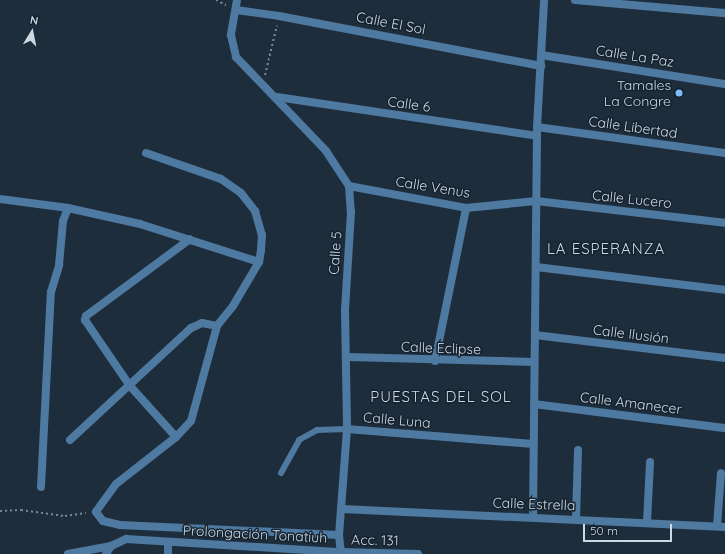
<!DOCTYPE html>
<meta charset="utf-8">
<style>
body{margin:0}
#map{position:relative;width:725px;height:554px;overflow:hidden;background:#1e2d3b;font-family:Quicksand,sans-serif}
div>[style]{position:absolute}
[style*='--x']{left:calc(var(--x)*1px);top:calc(var(--y)*1px);width:calc(var(--w)*1px);rotate:calc(var(--a)*1deg)}
.path>*{height:2px;margin-top:-1px;transform-origin:0;background:repeating-linear-gradient(90deg,#7b8893 0 2px,transparent 0 5px)}
.lane>*{height:6px;margin:-3px;padding:0 3px;transform-origin:3px;border-radius:3px;background:#4e79a1}
.street>*{height:8px;margin:-4px;padding:0 4px;transform-origin:4px;border-radius:4px;background:#4e79a1}
.dots>*{width:11px;height:11px;translate:-50% -50%;box-sizing:border-box;border:2px solid #152331;border-radius:50%}
span{translate:-50% -50%;white-space:nowrap;text-align:center;line-height:1.15;-webkit-text-stroke:3px #152331;paint-order:stroke}
.street-label{font-size:14px;color:#ced8e1}
.poi-label{font-size:14px;color:#ced8e1}
.right{translate:-100% -50%;text-align:right}
.neighbourhood-label{font-size:15px;color:#ced8e1;letter-spacing:1px}
.north{position:absolute;left:12px;top:12px;width:40px;height:40px;-webkit-text-stroke:3px #152331;paint-order:stroke;rotate:10deg;font-size:11px;font-weight:700;line-height:16px;text-align:center;color:#ced8e1}
.north::after{content:'';display:block;margin:auto;width:14px;height:18px;background:#ced8e1;clip-path:polygon(50% 0,100% 100%,50% 72%,0 100%)}
.scale{position:absolute;left:583px;top:524px;width:89px;height:18px;box-sizing:border-box;border:2px solid #ced8e1;border-top:0;padding-left:5px;font-size:12px;line-height:14px;white-space:nowrap;color:#ced8e1;-webkit-text-stroke:3px #152331;paint-order:stroke}
</style>
<div id="map">
<div class="path">
<div style="--x:216;--y:0;--w:11;--a:27"></div>
<div style="--x:265;--y:75;--w:51;--a:-76.5"></div>
<div style="--x:0;--y:511;--w:21;--a:-3"></div>
<div style="--x:21;--y:510;--w:44;--a:7.8"></div>
<div style="--x:65;--y:516;--w:21;--a:-8"></div>
</div>
<div class="lane">
<div style="--x:281;--y:473;--w:38;--a:-61"></div>
<div style="--x:299;--y:440;--w:21;--a:-29"></div>
<div style="--x:317;--y:430;--w:30;--a:-2"></div>
</div>
<div class="street">
<div style="--x:237;--y:0;--w:36;--a:100"></div>
<div style="--x:231;--y:35;--w:23;--a:77"></div>
<div style="--x:236;--y:57;--w:130;--a:46.2"></div>
<div style="--x:326;--y:151;--w:42;--a:56.7"></div>
<div style="--x:349;--y:186;--w:26;--a:86"></div>
<div style="--x:351;--y:212;--w:99;--a:93.5"></div>
<div style="--x:345;--y:311;--w:118;--a:89"></div>
<div style="--x:347;--y:429;--w:106;--a:94.3"></div>
<div style="--x:339;--y:535;--w:19;--a:84"></div>
<div style="--x:575;--y:0;--w:151;--a:5"></div>
<div style="--x:236;--y:10;--w:43;--a:7.9"></div>
<div style="--x:279;--y:16;--w:267;--a:10.8"></div>
<div style="--x:541;--y:55;--w:186;--a:9"></div>
<div style="--x:277;--y:97;--w:263;--a:8.5"></div>
<div style="--x:537;--y:127;--w:190;--a:7.9"></div>
<div style="--x:146;--y:153;--w:79;--a:19.1"></div>
<div style="--x:221;--y:179;--w:24;--a:35"></div>
<div style="--x:241;--y:193;--w:23;--a:52"></div>
<div style="--x:255;--y:211;--w:25;--a:74"></div>
<div style="--x:262;--y:235;--w:15;--a:94"></div>
<div style="--x:261;--y:250;--w:12;--a:99"></div>
<div style="--x:259;--y:262;--w:51;--a:120.6"></div>
<div style="--x:233;--y:306;--w:26;--a:129"></div>
<div style="--x:217;--y:326;--w:98;--a:105.3"></div>
<div style="--x:191;--y:421;--w:22;--a:133"></div>
<div style="--x:176;--y:437;--w:76;--a:141.9"></div>
<div style="--x:116;--y:484;--w:34;--a:126"></div>
<div style="--x:96;--y:512;--w:11;--a:52"></div>
<div style="--x:103;--y:521;--w:17;--a:13"></div>
<div style="--x:120;--y:525;--w:219;--a:2.6"></div>
<div style="--x:349;--y:186;--w:119;--a:10.6"></div>
<div style="--x:466;--y:208;--w:70;--a:-5.7"></div>
<div style="--x:536;--y:201;--w:190;--a:6.6"></div>
<div style="--x:0;--y:199;--w:69;--a:7.5"></div>
<div style="--x:68;--y:208;--w:74;--a:12.5"></div>
<div style="--x:140;--y:224;--w:125;--a:17.7"></div>
<div style="--x:536;--y:267;--w:190;--a:6.9"></div>
<div style="--x:535;--y:335;--w:191;--a:6.9"></div>
<div style="--x:347;--y:357;--w:187;--a:1.5"></div>
<div style="--x:435;--y:361;--w:156;--a:-78.5"></div>
<div style="--x:534;--y:404;--w:193;--a:7.2"></div>
<div style="--x:347;--y:429;--w:187;--a:4.6"></div>
<div style="--x:176;--y:437;--w:69;--a:-132"></div>
<div style="--x:130;--y:386;--w:80;--a:-124.3"></div>
<div style="--x:85;--y:320;--w:4;--a:-76"></div>
<div style="--x:86;--y:316;--w:129;--a:-36.5"></div>
<div style="--x:70;--y:440;--w:165;--a:-42.8"></div>
<div style="--x:191;--y:328;--w:12;--a:-24"></div>
<div style="--x:202;--y:323;--w:15;--a:11"></div>
<div style="--x:41;--y:487;--w:195;--a:-87.1"></div>
<div style="--x:51;--y:292;--w:28;--a:-73"></div>
<div style="--x:59;--y:265;--w:44;--a:-84.8"></div>
<div style="--x:63;--y:221;--w:14;--a:-69"></div>
<div style="--x:342;--y:509;--w:383;--a:2.7"></div>
<div style="--x:533;--y:517;--w:390;--a:-89.4"></div>
<div style="--x:537;--y:127;--w:127;--a:-86.8"></div>
<div style="--x:576;--y:519;--w:69;--a:-88.3"></div>
<div style="--x:647;--y:522;--w:60;--a:-87.1"></div>
<div style="--x:717;--y:526;--w:53;--a:-85.7"></div>
<div style="--x:168;--y:542;--w:12;--a:90"></div>
<div style="--x:68;--y:554;--w:44;--a:-10.5"></div>
<div style="--x:106;--y:554;--w:9;--a:-58"></div>
<div style="--x:111;--y:546;--w:17;--a:-25"></div>
<div style="--x:126;--y:539;--w:215;--a:3.5"></div>
<div style="--x:341;--y:552;--w:77;--a:1.5"></div>
</div>
<div class="dots">
<div style="left:679px;top:93px;background:#7ebdf9"></div>
</div>
<div class="street-label">
<span style="left:391px;top:23px;rotate:11deg">Calle El Sol</span>
<span style="left:635px;top:56px;rotate:9deg">Calle La Paz</span>
<span style="left:409px;top:104px;rotate:8deg">Calle 6</span>
<span style="left:633px;top:127px;rotate:8deg">Calle Libertad</span>
<span style="left:433px;top:187px;rotate:9deg">Calle Venus</span>
<span style="left:632px;top:199px;rotate:6deg">Calle Lucero</span>
<span style="left:335px;top:253px;rotate:-86deg">Calle 5</span>
<span style="left:631px;top:334px;rotate:7deg">Calle Ilusión</span>
<span style="left:441px;top:348px;rotate:2deg">Calle Eclipse</span>
<span style="left:631px;top:403px;rotate:7deg">Calle Amanecer</span>
<span style="left:397px;top:420px;rotate:5deg">Calle Luna</span>
<span style="left:534px;top:504px;rotate:2deg">Calle Estrella</span>
<span style="left:255px;top:534px;rotate:3deg">Prolongación Tonatíuh</span>
<span style="left:375px;top:540px;rotate:1deg">Acc. 131</span>
</div>
<div class="poi-label">
<span class="right" style="left:671px;top:93px">Tamales<br>La Congre</span>
</div>
<div class="neighbourhood-label">
<span style="left:606px;top:249px">LA ESPERANZA</span>
<span style="left:441px;top:397px">PUESTAS DEL SOL</span>
</div>
<div class="north">N</div>
<div class="scale">50 m</div>
</div>
